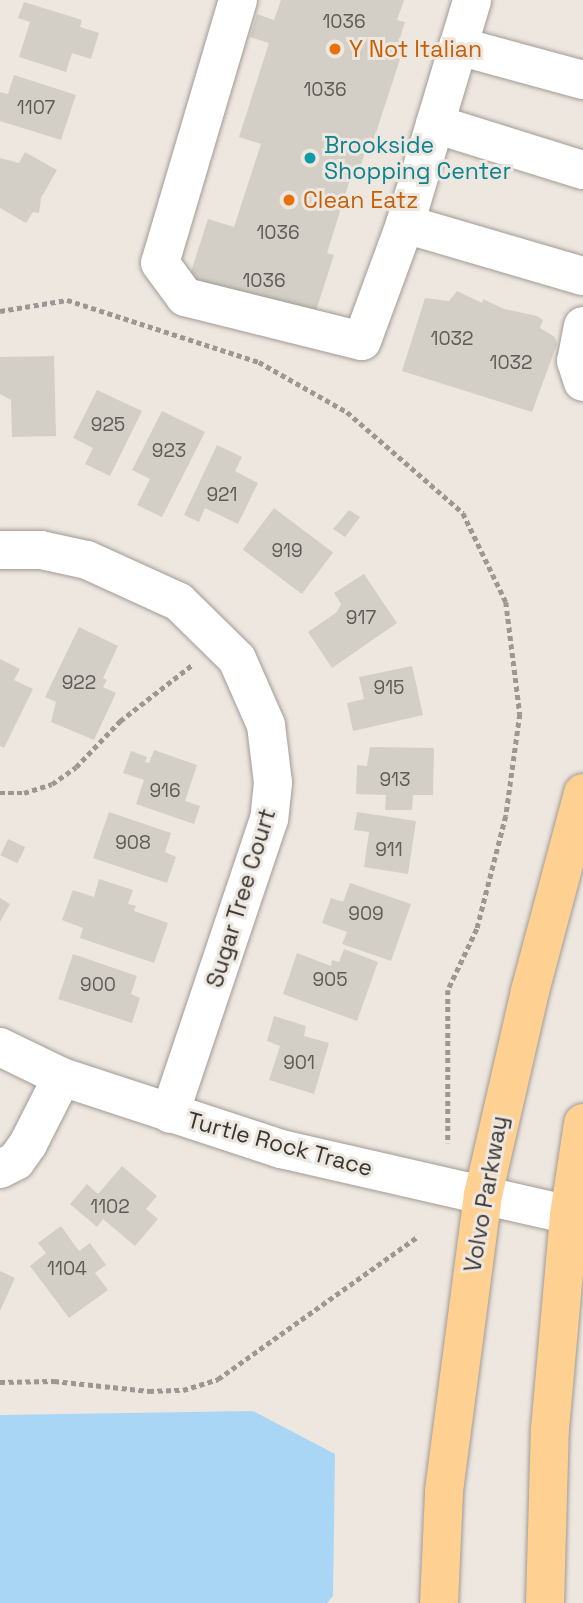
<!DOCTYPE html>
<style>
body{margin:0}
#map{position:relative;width:583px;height:1603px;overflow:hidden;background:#eee7e0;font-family:"Space Grotesk",sans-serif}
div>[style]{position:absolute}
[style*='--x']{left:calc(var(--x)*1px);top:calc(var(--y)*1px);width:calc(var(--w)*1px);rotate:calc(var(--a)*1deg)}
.water>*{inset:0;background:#a9d6f5}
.building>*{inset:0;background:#d3cec6;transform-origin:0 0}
.path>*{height:4.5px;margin-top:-2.25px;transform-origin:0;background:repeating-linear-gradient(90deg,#9c9792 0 5px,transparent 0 8.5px)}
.roads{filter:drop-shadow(0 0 2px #a29b95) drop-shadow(0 0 2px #a29b95)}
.minor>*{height:38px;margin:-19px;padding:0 19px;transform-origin:19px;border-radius:19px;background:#fff}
.major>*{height:38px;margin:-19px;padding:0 19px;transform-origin:19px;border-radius:19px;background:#fed091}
.dots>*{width:19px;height:19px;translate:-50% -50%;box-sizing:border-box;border:4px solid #eee7e0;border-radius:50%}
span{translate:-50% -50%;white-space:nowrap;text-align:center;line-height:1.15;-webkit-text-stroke:6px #eee7e0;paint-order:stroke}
.number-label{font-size:19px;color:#5f5b57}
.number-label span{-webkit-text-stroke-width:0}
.food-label{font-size:23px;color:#c56008}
.left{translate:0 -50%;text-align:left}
.culture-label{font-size:23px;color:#0d838f}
.street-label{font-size:23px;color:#383532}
</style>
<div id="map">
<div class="water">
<div style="clip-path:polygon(253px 1411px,335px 1454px,333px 1596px,327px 1603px,0 1603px,0 1415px)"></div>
</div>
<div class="building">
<div style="clip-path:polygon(281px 0,404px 0,397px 20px,405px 22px,394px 57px,400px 59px,374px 139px,370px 137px,358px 174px,352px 173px,327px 253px,334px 255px,314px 317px,189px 278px,208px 219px,234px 227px,261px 144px,239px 137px,269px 43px,250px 37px,257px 14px,274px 20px)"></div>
<div style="clip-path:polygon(24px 2px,82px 20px,80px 27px,99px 33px,91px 59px,72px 53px,66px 72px,19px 57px,30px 22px,18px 18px)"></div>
<div style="clip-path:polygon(14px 75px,76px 95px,61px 140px,0 121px,0 92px,8px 94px)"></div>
<div style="clip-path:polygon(25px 152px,57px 170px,41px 198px,39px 213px,33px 212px,26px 223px,0 208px,0 158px,19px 163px)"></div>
<div style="clip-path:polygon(457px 291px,482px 303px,483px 299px,504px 309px,537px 316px,543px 320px,540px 328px,555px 337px,557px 344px,532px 412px,402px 371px,425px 298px,449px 301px)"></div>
<div style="clip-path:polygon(54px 356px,56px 436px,12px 437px,11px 400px,0 394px,0 357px)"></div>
<div style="clip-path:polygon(97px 390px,142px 411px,110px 476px,85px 464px,93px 448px,73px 438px)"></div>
<div style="clip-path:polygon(162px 411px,205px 432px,162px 517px,137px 505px,150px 479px,132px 470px)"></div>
<div style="clip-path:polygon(217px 445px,242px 457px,235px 471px,258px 483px,238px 524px,205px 508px,199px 522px,184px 515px)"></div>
<div style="left:274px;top:508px;width:74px;height:52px;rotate:37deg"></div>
<div style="clip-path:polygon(349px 510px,360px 517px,345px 537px,333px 529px)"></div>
<div style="clip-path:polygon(364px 574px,397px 623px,332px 668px,308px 632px,337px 612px,341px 604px,334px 593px)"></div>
<div style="clip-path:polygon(79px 627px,118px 646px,103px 678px,107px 680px,103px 687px,116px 693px,94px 740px,51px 722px,56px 702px,45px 697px)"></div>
<div style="clip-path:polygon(0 659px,20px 669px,14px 680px,33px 689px,4px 748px,0 746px)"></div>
<div style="clip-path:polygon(412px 666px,423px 715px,353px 731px,347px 703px,364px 699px,359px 677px)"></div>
<div style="clip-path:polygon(370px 747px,434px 748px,433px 795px,413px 795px,412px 810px,385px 810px,386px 795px,356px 794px,357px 765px,367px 766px)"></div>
<div style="clip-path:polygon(154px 750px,197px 765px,185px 801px,200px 806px,194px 824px,136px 804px,144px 780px,123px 773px,131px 751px,147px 757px,145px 762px,149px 763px)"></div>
<div style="clip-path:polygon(109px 812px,171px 833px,165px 852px,176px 857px,167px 883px,93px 858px)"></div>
<div style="clip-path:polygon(357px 812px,416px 821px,408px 874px,364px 867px,369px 832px,354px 830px)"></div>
<div style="left:8px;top:839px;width:19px;height:18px;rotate:25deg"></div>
<div style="clip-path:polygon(99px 879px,133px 890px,128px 904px,136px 906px,134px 911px,168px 923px,154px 963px,80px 938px,83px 928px,62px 920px,73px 890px,94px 897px)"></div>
<div style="clip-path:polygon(350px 883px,411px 904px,391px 961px,342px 944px,347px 932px,322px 923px,331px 898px,343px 902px)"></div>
<div style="clip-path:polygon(0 898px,10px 904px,0 922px)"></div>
<div style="clip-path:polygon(344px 949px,378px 962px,357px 1021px,283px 994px,297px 953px,331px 966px,332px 960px,339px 962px)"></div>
<div style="clip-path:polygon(73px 954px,137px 976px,131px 994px,140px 998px,132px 1023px,58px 999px)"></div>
<div style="clip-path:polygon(274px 1016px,306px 1026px,304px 1036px,329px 1043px,314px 1094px,269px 1080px,280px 1046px,267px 1041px)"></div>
<div style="clip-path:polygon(122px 1166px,157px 1196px,146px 1209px,158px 1219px,135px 1246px,103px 1219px,97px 1227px,70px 1204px,87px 1184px,98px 1194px)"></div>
<div style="clip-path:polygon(61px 1226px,79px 1251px,90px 1243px,106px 1265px,95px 1273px,108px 1290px,69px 1318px,30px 1266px,46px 1253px,38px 1243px)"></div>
<div style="clip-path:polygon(0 1271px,15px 1278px,0 1311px)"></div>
</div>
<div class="path">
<div style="--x:0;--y:311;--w:68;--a:-9.3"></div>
<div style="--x:67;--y:300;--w:202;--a:17.9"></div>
<div style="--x:259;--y:362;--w:101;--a:29.6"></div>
<div style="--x:347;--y:412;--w:154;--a:41"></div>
<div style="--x:463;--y:513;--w:99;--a:64.2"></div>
<div style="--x:506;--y:602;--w:113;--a:82.9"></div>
<div style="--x:520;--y:714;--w:103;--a:97.8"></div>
<div style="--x:506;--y:816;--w:117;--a:104.4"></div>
<div style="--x:477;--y:929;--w:68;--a:115.4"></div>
<div style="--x:448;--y:990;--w:153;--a:90"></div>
<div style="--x:0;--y:793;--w:24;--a:0"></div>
<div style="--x:24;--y:793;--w:29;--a:-18"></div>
<div style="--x:52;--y:784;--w:29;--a:-35"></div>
<div style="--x:76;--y:767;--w:64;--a:-46.3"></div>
<div style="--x:120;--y:721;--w:91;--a:-37.9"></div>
<div style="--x:0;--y:1382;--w:54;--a:-1.1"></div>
<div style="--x:54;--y:1381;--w:96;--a:6"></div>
<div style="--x:149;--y:1391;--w:34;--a:-2"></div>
<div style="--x:183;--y:1390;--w:37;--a:-17"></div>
<div style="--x:218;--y:1379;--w:244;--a:-35.5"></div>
</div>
<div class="roads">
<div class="minor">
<div style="--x:238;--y:0;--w:274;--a:106.5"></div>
<div style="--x:160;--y:263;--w:42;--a:53.7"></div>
<div style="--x:185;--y:297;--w:182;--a:14"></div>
<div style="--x:362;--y:341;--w:125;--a:-69.8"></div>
<div style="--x:405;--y:224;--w:234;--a:-73.3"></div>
<div style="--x:458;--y:46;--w:130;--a:15.2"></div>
<div style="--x:435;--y:124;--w:155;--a:17.3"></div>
<div style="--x:405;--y:224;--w:185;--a:16.3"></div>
<div style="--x:583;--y:326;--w:36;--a:101"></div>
<div style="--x:576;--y:361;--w:22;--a:72"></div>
<div style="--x:0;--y:550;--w:41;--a:0"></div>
<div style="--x:41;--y:550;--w:47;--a:12.3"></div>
<div style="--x:87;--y:560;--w:101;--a:24.5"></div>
<div style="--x:179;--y:602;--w:81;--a:44.5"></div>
<div style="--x:237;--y:659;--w:72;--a:66.3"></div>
<div style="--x:266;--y:725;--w:58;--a:83.1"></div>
<div style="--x:273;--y:783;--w:36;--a:96"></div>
<div style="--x:269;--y:819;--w:311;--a:108.6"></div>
<div style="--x:0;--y:1047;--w:69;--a:25.8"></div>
<div style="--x:62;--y:1077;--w:231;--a:18.2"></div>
<div style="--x:281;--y:1149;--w:295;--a:12.9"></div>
<div style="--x:0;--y:1169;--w:18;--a:-27"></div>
<div style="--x:16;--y:1161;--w:21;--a:-55"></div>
<div style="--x:28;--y:1144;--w:75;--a:-63.1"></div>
</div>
<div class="major">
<div style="--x:439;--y:1603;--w:112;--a:-87.4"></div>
<div style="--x:444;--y:1491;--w:299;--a:-82.5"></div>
<div style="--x:483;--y:1195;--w:209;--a:-77"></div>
<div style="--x:530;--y:991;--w:205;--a:-75"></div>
<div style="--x:545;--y:1603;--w:174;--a:-88.4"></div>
<div style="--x:550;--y:1429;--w:215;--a:-84.9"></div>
<div style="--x:569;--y:1215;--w:93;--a:-81.3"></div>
</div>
</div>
<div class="dots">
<div style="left:335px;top:49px;background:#e8710a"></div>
<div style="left:310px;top:158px;background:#0f9aa8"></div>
<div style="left:289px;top:200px;background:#e8710a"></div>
</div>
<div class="number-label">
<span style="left:344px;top:22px">1036</span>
<span style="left:325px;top:90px">1036</span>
<span style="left:36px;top:108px">1107</span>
<span style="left:278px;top:233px">1036</span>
<span style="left:264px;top:281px">1036</span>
<span style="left:452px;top:339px">1032</span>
<span style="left:511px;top:363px">1032</span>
<span style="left:108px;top:425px">925</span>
<span style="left:169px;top:451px">923</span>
<span style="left:222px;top:495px">921</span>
<span style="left:287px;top:551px">919</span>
<span style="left:361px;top:618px">917</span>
<span style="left:79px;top:683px">922</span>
<span style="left:389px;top:688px">915</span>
<span style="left:395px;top:780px">913</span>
<span style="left:165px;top:791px">916</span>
<span style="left:133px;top:843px">908</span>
<span style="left:389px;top:850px">911</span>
<span style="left:366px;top:914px">909</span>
<span style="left:330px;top:980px">905</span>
<span style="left:98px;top:985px">900</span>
<span style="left:299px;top:1063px">901</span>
<span style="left:110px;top:1207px">1102</span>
<span style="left:67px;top:1269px">1104</span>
</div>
<div class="food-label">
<span class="left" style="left:349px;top:49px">Y Not Italian</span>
<span class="left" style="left:303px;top:200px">Clean Eatz</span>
</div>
<div class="culture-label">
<span class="left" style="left:324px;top:158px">Brookside<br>Shopping Center</span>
</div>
<div class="street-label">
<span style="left:241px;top:898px;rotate:-73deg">Sugar Tree Court</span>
<span style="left:280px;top:1144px;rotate:15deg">Turtle Rock Trace</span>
<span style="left:486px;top:1194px;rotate:-80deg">Volvo Parkway</span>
</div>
</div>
